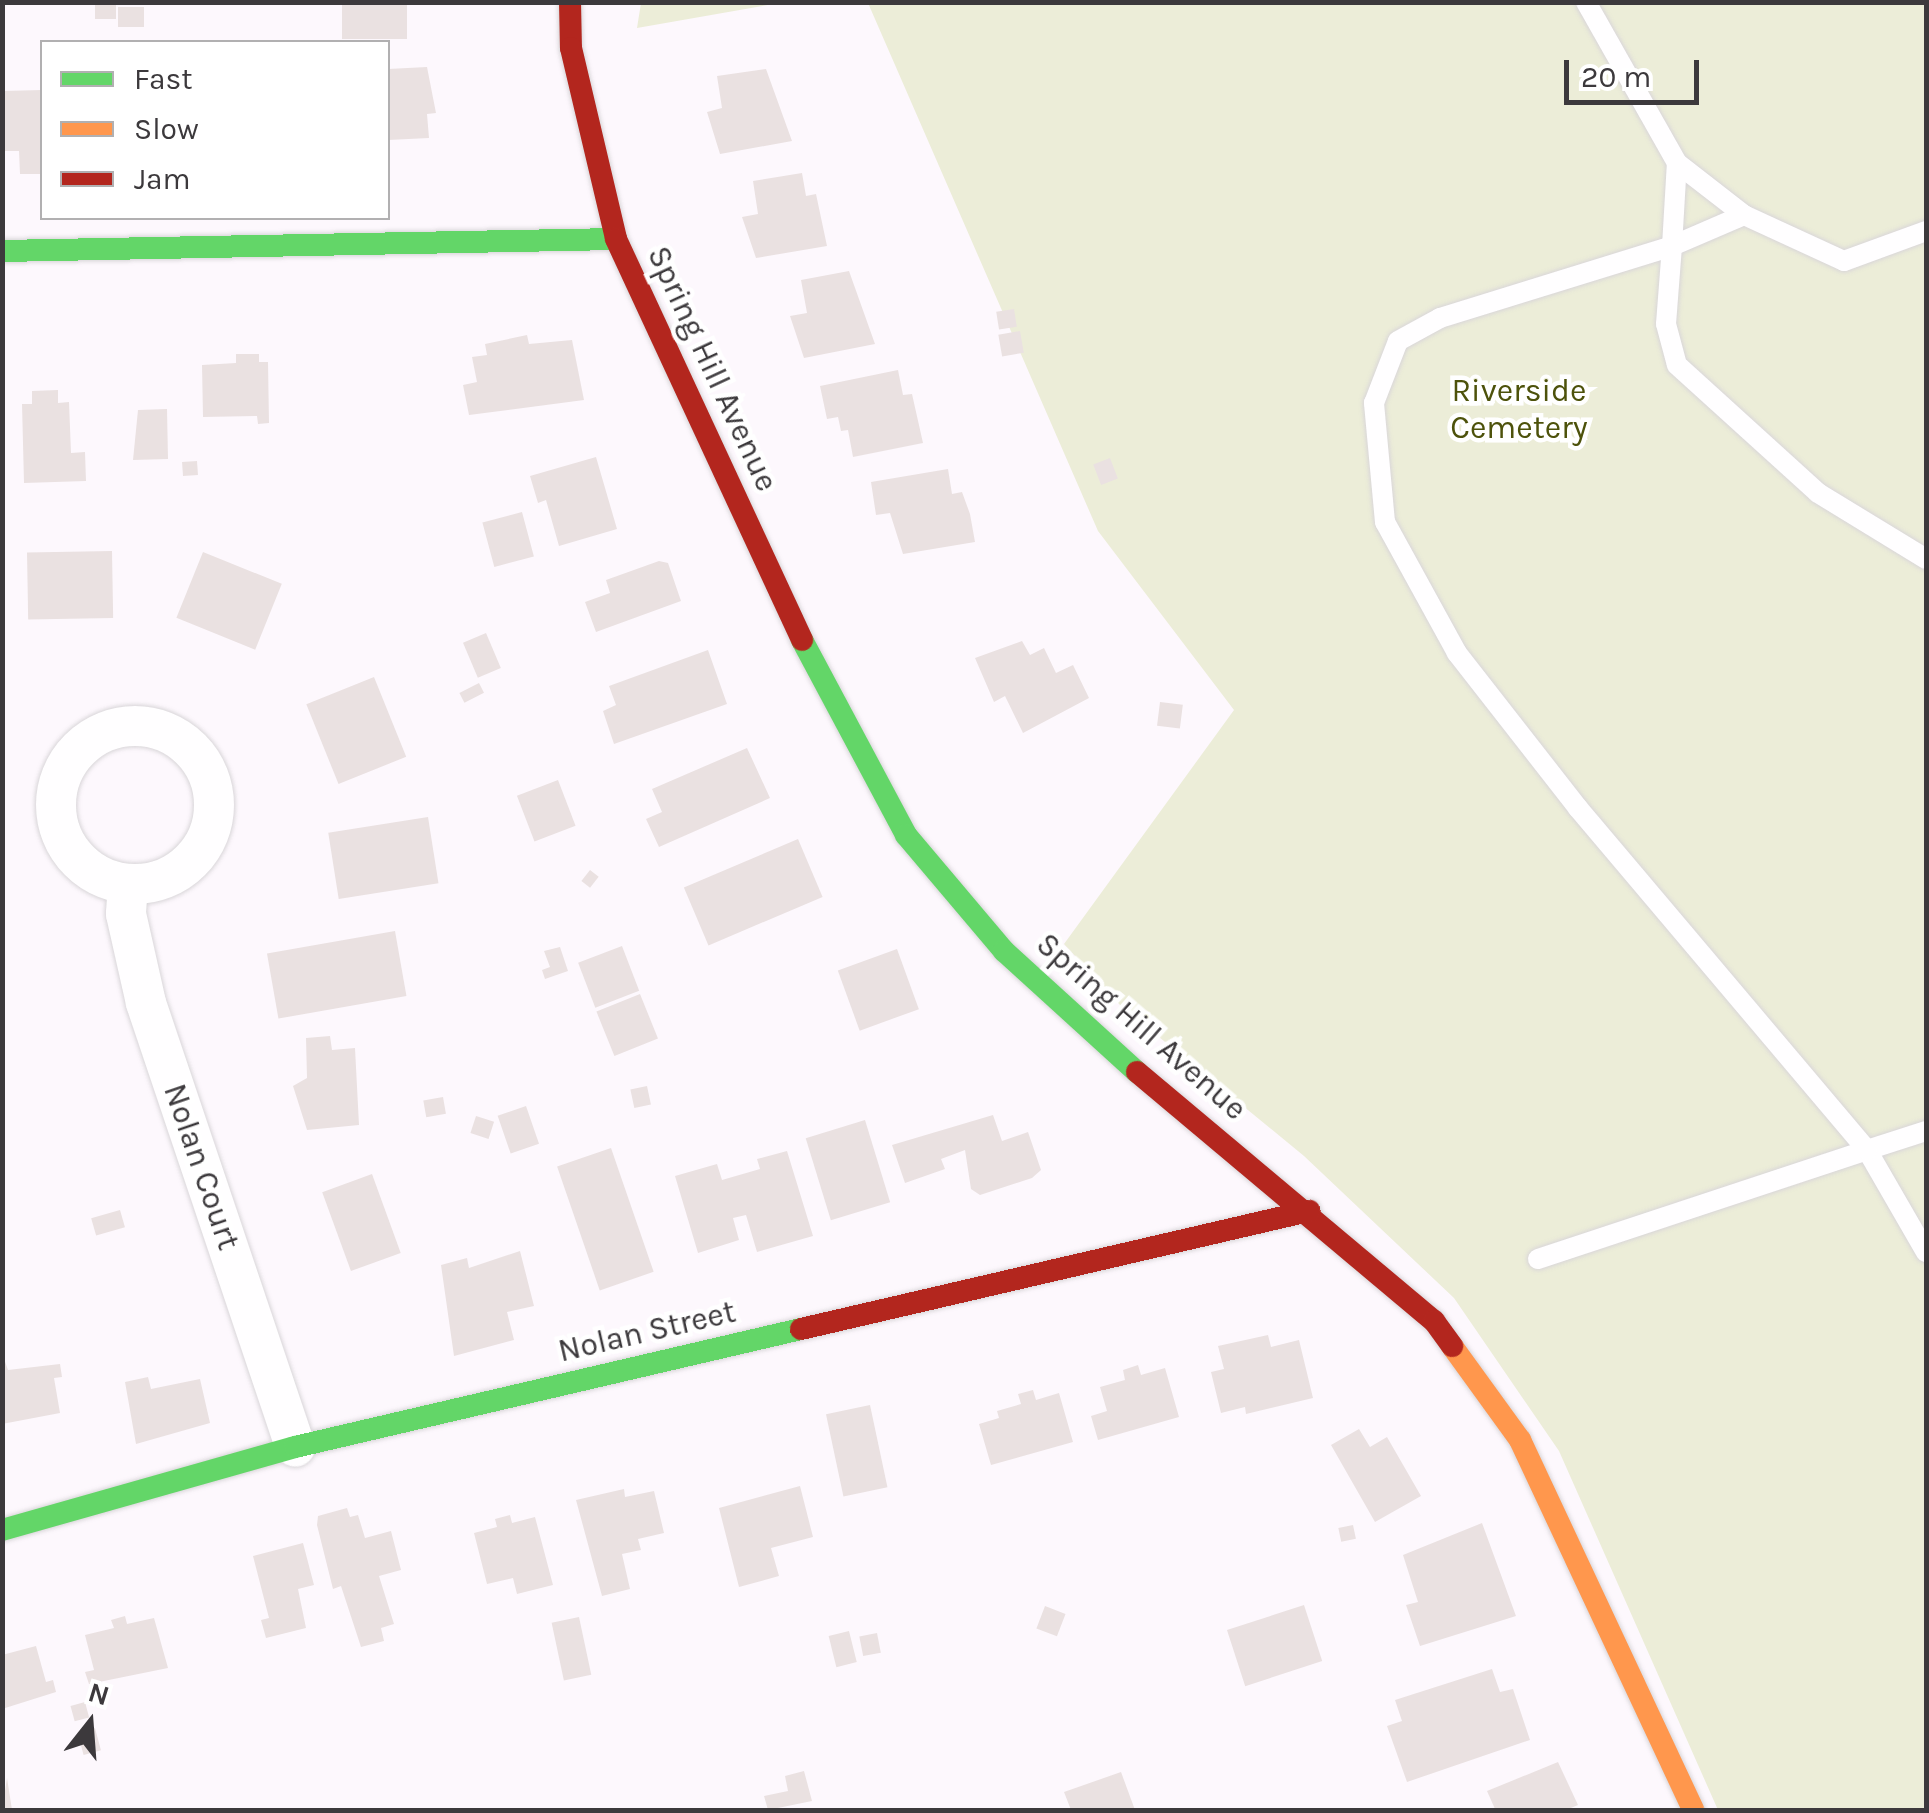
<!DOCTYPE html>
<style>
body{margin:0}
#map{position:relative;width:1929px;height:1813px;overflow:hidden;background:#fdf8fd;font-family:Karla,sans-serif}
div>[style]{position:absolute}
[style*='--x']{left:calc(var(--x)*1px);top:calc(var(--y)*1px);width:calc(var(--w)*1px);rotate:calc(var(--a)*1deg)}
.green>*{inset:0;background:#ecedd8}
.building>*{inset:0;background:#eae1e1;transform-origin:0 0}
.roads{filter:drop-shadow(0 0 2px #d9d6d9) drop-shadow(0 0 2px #d9d6d9)}
.lane>*{height:20px;margin:-10px;padding:0 10px;transform-origin:10px;border-radius:10px;background:#fffeff}
.street>*{height:40px;margin:-20px;padding:0 20px;transform-origin:20px;border-radius:20px;background:#fffeff}
.street>.ring{margin:-20px;padding:0;box-sizing:content-box;background:none;border:40px solid #fffeff;border-radius:50%}
.fast>*{height:22px;margin:-11px;padding:0 11px;transform-origin:11px;border-radius:11px;background:#63d668}
.slow>*{height:22px;margin:-11px;padding:0 11px;transform-origin:11px;border-radius:11px;background:#ff974d}
.jam>*{height:22px;margin:-11px;padding:0 11px;transform-origin:11px;border-radius:11px;background:#b3261e}
span{translate:-50% -50%;white-space:nowrap;text-align:center;line-height:1.15;-webkit-text-stroke:9px #fff;paint-order:stroke}
.street-label{font-size:32px;color:#3c393c}
.park-label{font-size:32px;color:#4d520b}
.frame{position:absolute;inset:0;border:5px solid #3c393c;pointer-events:none}
.legend{position:absolute;left:40px;top:40px;width:350px;height:180px;box-sizing:border-box;background:#fff;border:2px solid #b1b0b1;margin:0;padding:12px 18px;list-style:none;font-size:30px;color:#3c393c}
.legend li{display:flex;align-items:center;gap:20px;height:50px}
.legend b{width:50px;border:2px solid #b1b0b1}
.north{position:absolute;left:40px;top:1673px;width:100px;height:100px;-webkit-text-stroke:8px #fff;paint-order:stroke;rotate:17deg;font-size:28px;font-weight:700;line-height:40px;text-align:center;color:#3c393c}
.north::after{content:'';display:block;margin:auto;width:35px;height:45px;background:#3c393c;clip-path:polygon(50% 0,100% 100%,50% 72%,0 100%)}
.scale{position:absolute;left:1564px;top:60px;width:135px;height:45px;box-sizing:border-box;border:5px solid #3c393c;border-top:0;padding-left:12px;font-size:30px;line-height:35px;white-space:nowrap;color:#3c393c;-webkit-text-stroke:8px #fff;paint-order:stroke}
</style>
<div id="map">
<div class="green">
<div style="clip-path:polygon(641px 3px,641px 2px,779px 3px,637px 28px)"></div>
<div style="clip-path:polygon(868px 3px,1926px 3px,1926px 1810px,1718px 1810px,1559px 1451px,1454px 1298px,1304px 1156px,1120px 1005px,1064px 944px,1234px 710px,1098px 531px)"></div>
</div>
<div class="building">
<div style="left:95px;top:2px;width:21px;height:17px"></div>
<div style="left:342px;top:2px;width:65px;height:37px"></div>
<div style="left:118px;top:7px;width:26px;height:20px"></div>
<div style="clip-path:polygon(427px 67px,436px 113px,427px 114px,429px 138px,388px 140px,388px 69px)"></div>
<div style="clip-path:polygon(766px 69px,792px 141px,720px 154px,707px 112px,722px 108px,717px 76px)"></div>
<div style="clip-path:polygon(42px 90px,42px 174px,20px 174px,19px 151px,2px 151px,3px 91px)"></div>
<div style="clip-path:polygon(802px 173px,806px 196px,816px 194px,827px 246px,756px 258px,742px 217px,758px 214px,753px 181px)"></div>
<div style="clip-path:polygon(849px 271px,875px 344px,804px 358px,790px 316px,807px 313px,801px 280px)"></div>
<div style="left:1014px;top:309px;width:18px;height:18px;rotate:81deg"></div>
<div style="left:1020px;top:331px;width:22px;height:22px;rotate:80deg"></div>
<div style="clip-path:polygon(527px 335px,529px 344px,572px 340px,584px 400px,469px 415px,463px 385px,477px 382px,472px 357px,487px 355px,485px 344px)"></div>
<div style="clip-path:polygon(236px 354px,259px 354px,259px 362px,268px 362px,269px 423px,258px 424px,257px 416px,203px 417px,202px 365px,236px 363px)"></div>
<div style="clip-path:polygon(898px 370px,903px 395px,912px 394px,923px 443px,853px 457px,848px 430px,841px 431px,838px 417px,827px 419px,820px 386px)"></div>
<div style="clip-path:polygon(58px 390px,58px 403px,69px 402px,71px 453px,85px 452px,86px 481px,24px 483px,22px 404px,32px 404px,32px 391px)"></div>
<div style="clip-path:polygon(167px 409px,168px 459px,133px 460px,138px 410px)"></div>
<div style="clip-path:polygon(596px 457px,617px 529px,559px 546px,546px 500px,538px 503px,530px 476px)"></div>
<div style="left:1110px;top:458px;width:22px;height:18px;rotate:69deg"></div>
<div style="left:197px;top:461px;width:14px;height:15px;rotate:86deg"></div>
<div style="clip-path:polygon(948px 469px,952px 494px,962px 492px,970px 514px,975px 542px,903px 554px,890px 513px,876px 515px,871px 482px)"></div>
<div style="left:522px;top:512px;width:46px;height:41px;rotate:75deg"></div>
<div style="left:112px;top:551px;width:67px;height:85px;rotate:89deg"></div>
<div style="left:203px;top:552px;width:85px;height:71px;rotate:22deg"></div>
<div style="clip-path:polygon(659px 561px,668px 563px,681px 601px,596px 632px,585px 602px,610px 593px,606px 580px)"></div>
<div style="left:486px;top:633px;width:38px;height:25px;rotate:67deg"></div>
<div style="clip-path:polygon(1022px 641px,1030px 655px,1044px 648px,1056px 673px,1073px 665px,1089px 698px,1023px 733px,1005px 696px,994px 702px,975px 658px)"></div>
<div style="clip-path:polygon(708px 650px,727px 704px,614px 744px,603px 711px,616px 705px,609px 686px)"></div>
<div style="left:374px;top:677px;width:86px;height:73px;rotate:68deg"></div>
<div style="left:479px;top:683px;width:11px;height:22px;rotate:63deg"></div>
<div style="left:1160px;top:702px;width:23px;height:24px;rotate:7deg"></div>
<div style="clip-path:polygon(747px 748px,770px 798px,659px 847px,646px 819px,662px 812px,652px 789px)"></div>
<div style="left:558px;top:780px;width:49px;height:44px;rotate:69deg"></div>
<div style="left:428px;top:817px;width:67px;height:101px;rotate:81deg"></div>
<div style="left:798px;top:839px;width:63px;height:124px;rotate:67deg"></div>
<div style="left:590px;top:870px;width:11px;height:14px;rotate:38deg"></div>
<div style="left:395px;top:931px;width:66px;height:130px;rotate:80deg"></div>
<div style="left:622px;top:946px;width:48px;height:47px;rotate:69deg"></div>
<div style="clip-path:polygon(560px 947px,568px 971px,545px 979px,542px 970px,550px 967px,544px 951px)"></div>
<div style="left:897px;top:949px;width:64px;height:63px;rotate:70deg"></div>
<div style="left:640px;top:994px;width:48px;height:47px;rotate:68deg"></div>
<div style="clip-path:polygon(330px 1036px,332px 1050px,355px 1048px,359px 1125px,307px 1130px,293px 1086px,307px 1078px,306px 1038px)"></div>
<div style="left:647px;top:1086px;width:19px;height:17px;rotate:78deg"></div>
<div style="left:443px;top:1097px;width:17px;height:20px;rotate:80deg"></div>
<div style="left:526px;top:1106px;width:40px;height:30px;rotate:71deg"></div>
<div style="clip-path:polygon(993px 1115px,1002px 1141px,1028px 1132px,1041px 1170px,1032px 1178px,980px 1195px,971px 1189px,965px 1150px,941px 1159px,945px 1169px,905px 1183px,892px 1145px)"></div>
<div style="left:476px;top:1116px;width:19px;height:18px;rotate:18deg"></div>
<div style="left:865px;top:1120px;width:86px;height:62px;rotate:73deg"></div>
<div style="left:611px;top:1148px;width:131px;height:57px;rotate:71deg"></div>
<div style="clip-path:polygon(787px 1151px,813px 1236px,757px 1252px,746px 1215px,733px 1218px,739px 1240px,698px 1253px,675px 1176px,717px 1164px,722px 1180px,760px 1169px,757px 1159px)"></div>
<div style="left:372px;top:1174px;width:84px;height:53px;rotate:70deg"></div>
<div style="left:120px;top:1210px;width:18px;height:30px;rotate:74deg"></div>
<div style="clip-path:polygon(520px 1251px,534px 1306px,507px 1312px,514px 1340px,454px 1356px,441px 1265px,467px 1258px,469px 1268px)"></div>
<div style="clip-path:polygon(1268px 1335px,1271px 1347px,1299px 1340px,1313px 1398px,1246px 1414px,1245px 1407px,1221px 1413px,1211px 1372px,1224px 1369px,1218px 1346px)"></div>
<div style="clip-path:polygon(2px 1353px,8px 1370px,60px 1364px,62px 1377px,54px 1378px,60px 1413px,2px 1424px)"></div>
<div style="clip-path:polygon(1138px 1365px,1141px 1375px,1165px 1368px,1179px 1417px,1098px 1440px,1091px 1416px,1107px 1411px,1100px 1387px,1125px 1380px,1123px 1370px)"></div>
<div style="clip-path:polygon(148px 1377px,151px 1389px,200px 1379px,210px 1423px,136px 1444px,125px 1382px)"></div>
<div style="clip-path:polygon(1033px 1390px,1036px 1400px,1059px 1393px,1073px 1442px,991px 1465px,979px 1424px,999px 1418px,997px 1411px,1021px 1404px,1018px 1394px)"></div>
<div style="left:870px;top:1405px;width:84px;height:45px;rotate:78deg"></div>
<div style="clip-path:polygon(1359px 1429px,1370px 1447px,1387px 1437px,1421px 1496px,1375px 1522px,1331px 1445px)"></div>
<div style="clip-path:polygon(800px 1486px,813px 1537px,771px 1548px,779px 1576px,739px 1587px,719px 1508px)"></div>
<div style="clip-path:polygon(624px 1489px,625px 1497px,654px 1491px,664px 1533px,638px 1539px,641px 1550px,622px 1554px,630px 1589px,602px 1596px,576px 1500px)"></div>
<div style="clip-path:polygon(347px 1508px,350px 1517px,358px 1515px,365px 1538px,391px 1531px,401px 1570px,379px 1576px,394px 1624px,381px 1628px,384px 1641px,361px 1647px,341px 1586px,333px 1589px,317px 1525px,318px 1516px)"></div>
<div style="clip-path:polygon(510px 1515px,512px 1523px,535px 1517px,553px 1585px,517px 1594px,513px 1578px,487px 1584px,474px 1533px,497px 1527px,495px 1519px)"></div>
<div style="clip-path:polygon(1482px 1523px,1516px 1616px,1420px 1646px,1406px 1605px,1418px 1602px,1403px 1555px)"></div>
<div style="left:1353px;top:1525px;width:14px;height:15px;rotate:78deg"></div>
<div style="clip-path:polygon(303px 1543px,314px 1585px,298px 1589px,306px 1628px,266px 1638px,261px 1620px,269px 1618px,253px 1556px)"></div>
<div style="left:1304px;top:1605px;width:59px;height:81px;rotate:72deg"></div>
<div style="left:1045px;top:1606px;width:22px;height:24px;rotate:21deg"></div>
<div style="clip-path:polygon(125px 1616px,127px 1624px,154px 1618px,168px 1668px,89px 1684px,85px 1672px,94px 1670px,85px 1635px,114px 1628px,111px 1620px)"></div>
<div style="left:579px;top:1617px;width:59px;height:28px;rotate:78deg"></div>
<div style="left:849px;top:1631px;width:32px;height:21px;rotate:76deg"></div>
<div style="left:877px;top:1633px;width:20px;height:18px;rotate:79deg"></div>
<div style="clip-path:polygon(36px 1646px,46px 1682px,53px 1680px,56px 1692px,2px 1709px,2px 1655px)"></div>
<div style="clip-path:polygon(1492px 1669px,1500px 1692px,1513px 1689px,1530px 1740px,1407px 1782px,1387px 1726px,1402px 1721px,1395px 1700px)"></div>
<div style="left:85px;top:1702px;width:16px;height:15px;rotate:75deg"></div>
<div style="left:95px;top:1728px;width:23px;height:18px;rotate:75deg"></div>
<div style="clip-path:polygon(1558px 1762px,1578px 1805px,1566px 1810px,1495px 1809px,1487px 1791px)"></div>
<div style="clip-path:polygon(804px 1771px,812px 1801px,768px 1810px,764px 1796px,788px 1791px,785px 1776px)"></div>
<div style="clip-path:polygon(1121px 1772px,1135px 1810px,1071px 1810px,1064px 1792px)"></div>
<div style="clip-path:polygon(7px 1778px,12px 1810px,2px 1810px)"></div>
</div>
<div class="roads">
<div class="lane">
<div style="--x:1586;--y:2;--w:185;--a:60.5"></div>
<div style="--x:1744;--y:215;--w:78;--a:156.7"></div>
<div style="--x:1672;--y:246;--w:83;--a:-86.6"></div>
<div style="--x:1677;--y:163;--w:85;--a:37.8"></div>
<div style="--x:1744;--y:215;--w:110;--a:24.7"></div>
<div style="--x:1844;--y:261;--w:87;--a:-20.1"></div>
<div style="--x:1926;--y:1131;--w:62;--a:162.1"></div>
<div style="--x:1867;--y:1150;--w:118;--a:60"></div>
<div style="--x:1538;--y:1259;--w:347;--a:-18.3"></div>
<div style="--x:1867;--y:1150;--w:448;--a:-130.2"></div>
<div style="--x:1578;--y:808;--w:197;--a:-128"></div>
<div style="--x:1457;--y:653;--w:149;--a:-118.8"></div>
<div style="--x:1385;--y:522;--w:120;--a:-95.3"></div>
<div style="--x:1374;--y:403;--w:66;--a:-68.8"></div>
<div style="--x:1398;--y:341;--w:48;--a:-28.7"></div>
<div style="--x:1440;--y:318;--w:243;--a:-17.2"></div>
<div style="--x:1672;--y:246;--w:78;--a:94.4"></div>
<div style="--x:1666;--y:324;--w:42;--a:75"></div>
<div style="--x:1677;--y:365;--w:190;--a:42.2"></div>
<div style="--x:1818;--y:493;--w:127;--a:31.4"></div>
</div>
<div class="street">
<div class="ring" style="left:56px;top:726px;width:118px;height:118px"></div>
<div style="--x:128;--y:884;--w:30;--a:94"></div>
<div style="--x:126;--y:914;--w:91;--a:77.3"></div>
<div style="--x:146;--y:1003;--w:468;--a:71.4"></div>
</div>
<div class="fast">
<div style="--x:2;--y:251;--w:614;--a:-1.12"></div>
<div style="--x:802;--y:640;--w:221;--a:61.9"></div>
<div style="--x:906;--y:835;--w:152;--a:49.8"></div>
<div style="--x:1004;--y:951;--w:180;--a:42.3"></div>
<div style="--x:2;--y:1530;--w:305;--a:-15.8"></div>
<div style="--x:295;--y:1447;--w:520;--a:-13.13"></div>
</div>
<div class="slow">
<div style="--x:1452;--y:1346;--w:116;--a:54.1"></div>
<div style="--x:1520;--y:1440;--w:408;--a:64.9"></div>
</div>
<div class="jam">
<div style="--x:570;--y:2;--w:46;--a:88.8"></div>
<div style="--x:571;--y:48;--w:196;--a:76.7"></div>
<div style="--x:616;--y:239;--w:442;--a:65.1"></div>
<div style="--x:1137;--y:1072;--w:388;--a:40"></div>
<div style="--x:1434;--y:1321;--w:31;--a:54"></div>
<div style="--x:801;--y:1329;--w:522;--a:-13.08"></div>
</div>
</div>
<div class="street-label">
<span style="left:712px;top:369px;rotate:65deg">Spring Hill Avenue</span>
<span style="left:1141px;top:1027px;rotate:41deg">Spring Hill Avenue</span>
<span style="left:201px;top:1167px;rotate:71deg">Nolan Court</span>
<span style="left:647px;top:1332px;rotate:-13deg">Nolan Street</span>
</div>
<div class="park-label">
<span style="left:1519px;top:410px">Riverside<br>Cemetery</span>
</div>
<div class="frame"></div>
<ul class="legend">
<li><b style="height:12px;background:#63d668"></b>Fast</li>
<li><b style="height:12px;background:#ff974d"></b>Slow</li>
<li><b style="height:12px;background:#b3261e"></b>Jam</li>
</ul>
<div class="north">N</div>
<div class="scale">20 m</div>
</div>
